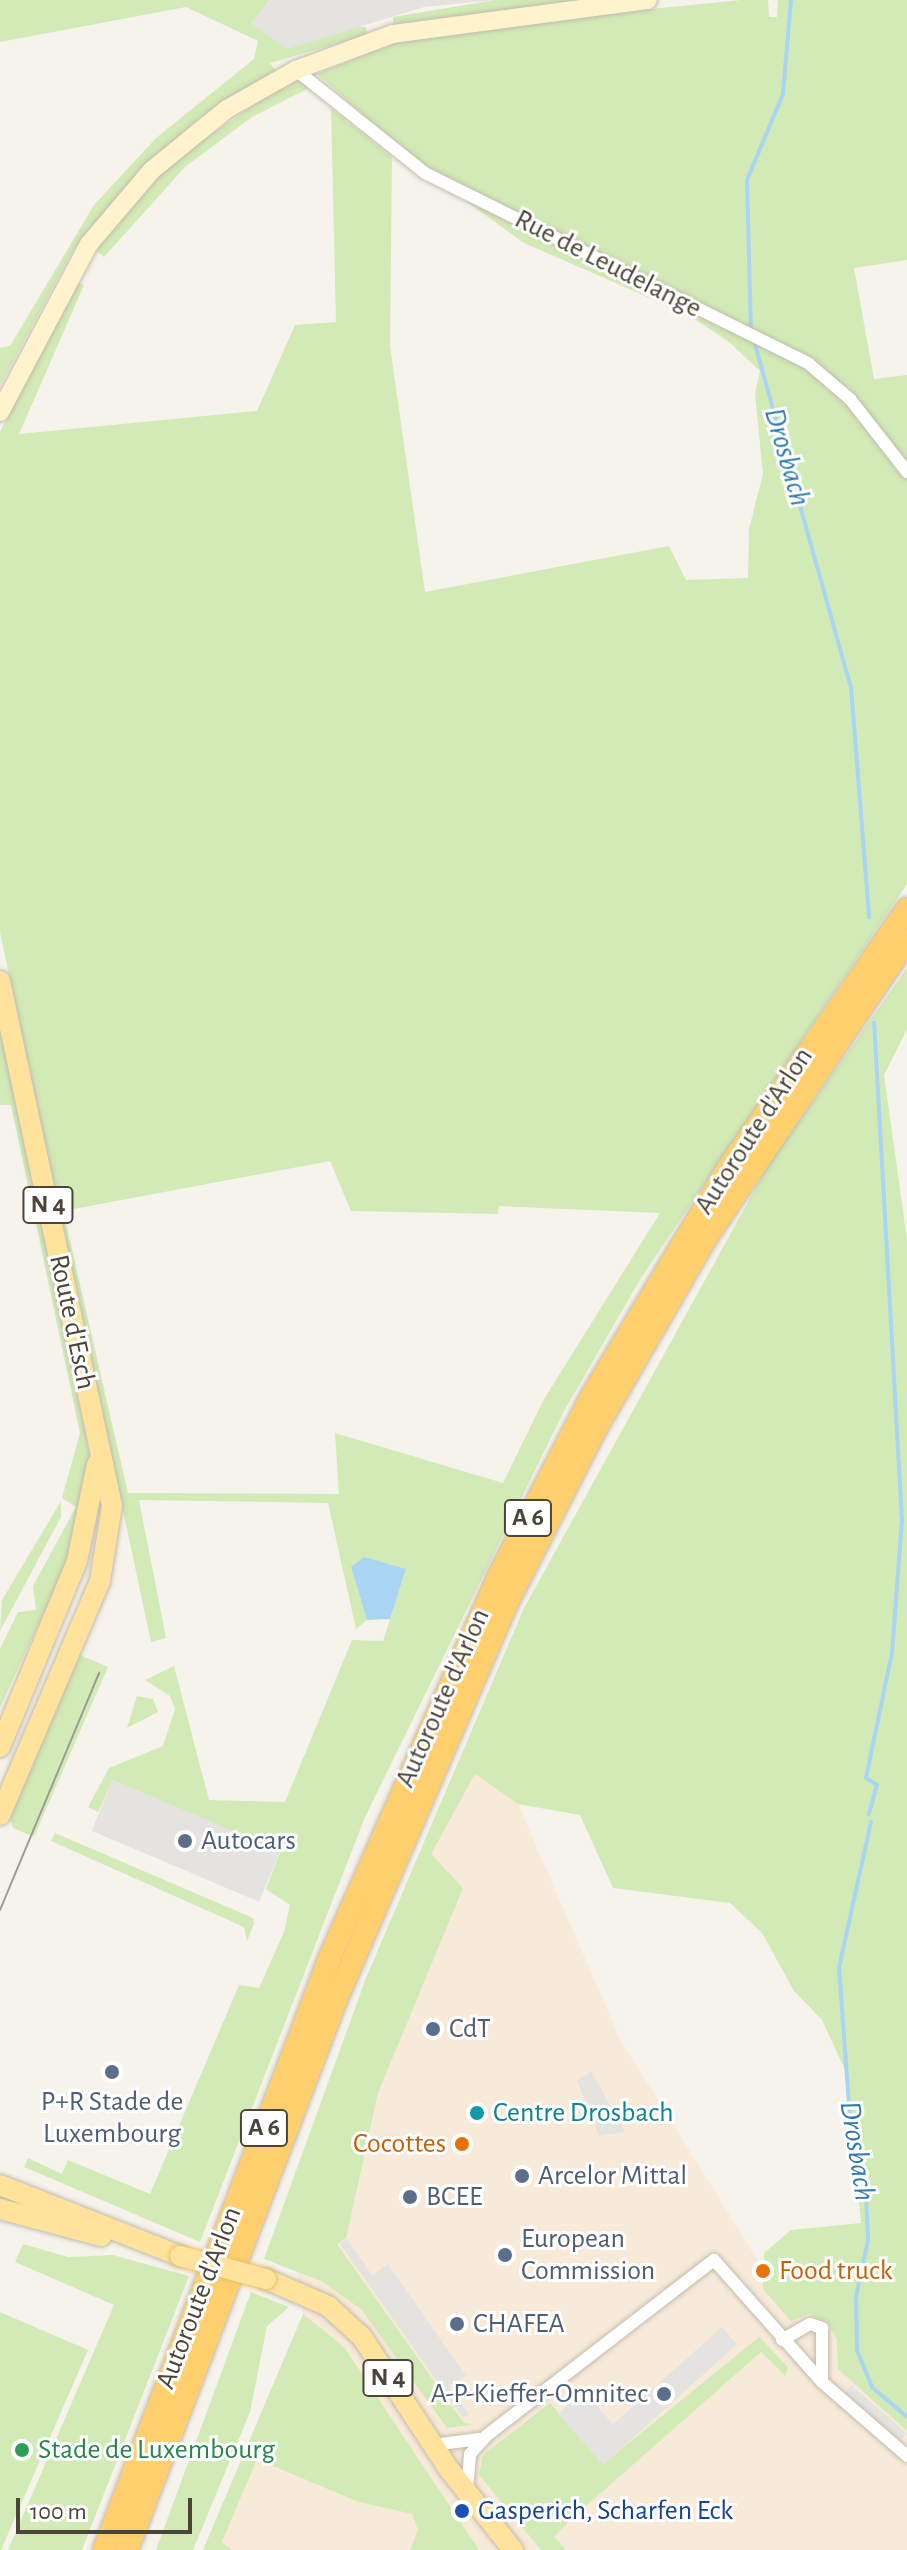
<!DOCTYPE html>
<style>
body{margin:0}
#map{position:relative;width:907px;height:2550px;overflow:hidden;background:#f6f3ec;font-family:"Alegreya Sans",sans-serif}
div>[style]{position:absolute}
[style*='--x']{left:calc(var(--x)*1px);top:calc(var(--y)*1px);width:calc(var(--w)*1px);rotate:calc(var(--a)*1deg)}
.commercial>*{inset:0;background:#f7ead8}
.green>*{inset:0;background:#d2eab5}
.parking>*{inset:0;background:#e5e3e0;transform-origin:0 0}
.water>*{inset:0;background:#a9d4f2}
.stream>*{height:4px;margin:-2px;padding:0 2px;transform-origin:2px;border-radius:2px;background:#a9d4f2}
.roads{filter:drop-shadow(0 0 2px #c2bbae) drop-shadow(0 0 2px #c2bbae)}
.street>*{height:12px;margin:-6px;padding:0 6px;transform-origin:6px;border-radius:6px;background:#fff}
.secondary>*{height:18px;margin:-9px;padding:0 9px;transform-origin:9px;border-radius:9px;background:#fff3cd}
.primary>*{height:20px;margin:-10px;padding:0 10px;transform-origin:10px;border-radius:10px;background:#ffe39c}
.highway>*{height:22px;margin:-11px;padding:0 11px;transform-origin:11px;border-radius:11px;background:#ffcf6e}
.tram>*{height:2px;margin:-1px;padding:0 1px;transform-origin:1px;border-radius:1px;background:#9a9a9a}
.bridges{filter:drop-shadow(0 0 2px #e6c16a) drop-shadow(0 0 2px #e6c16a)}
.primary-bridge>*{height:20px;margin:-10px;padding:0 10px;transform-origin:10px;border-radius:10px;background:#ffe39c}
.dots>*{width:22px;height:22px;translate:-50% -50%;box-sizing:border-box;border:4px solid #fff;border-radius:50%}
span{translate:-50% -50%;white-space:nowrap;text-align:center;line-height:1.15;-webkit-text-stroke:6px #fff;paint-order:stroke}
.shield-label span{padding:2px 6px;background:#fff;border:2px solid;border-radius:6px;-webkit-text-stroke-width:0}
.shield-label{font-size:26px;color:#4b4439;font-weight:700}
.street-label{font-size:28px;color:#4b4439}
.service-label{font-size:28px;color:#4e5e75}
.left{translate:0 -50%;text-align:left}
.right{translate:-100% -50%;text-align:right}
.culture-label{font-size:28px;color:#0d838f}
.food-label{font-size:28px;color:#c56008}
.leisure-label{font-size:28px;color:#27864d}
.transit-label{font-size:28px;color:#164399}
.water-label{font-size:30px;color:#2e7ab2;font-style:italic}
.scale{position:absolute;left:16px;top:2498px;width:176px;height:36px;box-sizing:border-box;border:4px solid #4b4439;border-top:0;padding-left:10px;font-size:24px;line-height:28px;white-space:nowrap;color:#4b4439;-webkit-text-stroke:6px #fff;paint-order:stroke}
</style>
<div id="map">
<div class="commercial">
<div style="clip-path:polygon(475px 1774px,518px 1804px,621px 2041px,757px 2259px,832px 2320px,907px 2424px,907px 2550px,203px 2550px,303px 2314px,296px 2264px,424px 1863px)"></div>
</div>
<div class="green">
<div style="clip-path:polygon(0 0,270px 0,251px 23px,366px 27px,367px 35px,270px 63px,275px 70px,204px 114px,147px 164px,73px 250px,0 386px,0 348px,10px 346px,94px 205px,156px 138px,254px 59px,258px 41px,186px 7px,0 42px)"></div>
<div style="clip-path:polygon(495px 0,648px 0,393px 34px,393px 17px)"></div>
<div style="clip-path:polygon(741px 0,768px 0,769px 17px,777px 17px,778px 0,907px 0,907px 260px,854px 268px,874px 379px,907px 375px,907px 464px,852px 392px,807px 356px,422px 167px,317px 74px,391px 44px,472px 27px)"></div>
<div style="clip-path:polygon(294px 78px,311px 87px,252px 117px,185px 167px,104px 257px,94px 249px,176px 158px)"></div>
<div style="clip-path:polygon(evenodd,331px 108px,392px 157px,390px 346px,425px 592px,669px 546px,686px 580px,748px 578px,749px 529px,763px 474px,755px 394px,760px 371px,729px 342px,689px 315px,524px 243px,459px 196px,808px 369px,844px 399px,907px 480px,907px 884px,641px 1278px,564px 1411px,365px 1817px,200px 2242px,24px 2167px,28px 2158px,62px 2174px,68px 2160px,150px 2194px,239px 1985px,259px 1988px,284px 1932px,290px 1905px,266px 1889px,280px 1853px,113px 1780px,98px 1812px,88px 1807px,109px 1768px,163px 1746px,175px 1709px,170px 1696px,145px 1680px,174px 1666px,209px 1800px,285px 1802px,352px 1640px,383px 1641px,406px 1569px,351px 1567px,367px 1620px,356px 1629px,328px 1503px,139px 1500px,166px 1638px,151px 1642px,0 932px,0 432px,75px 281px,84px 285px,19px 434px,257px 411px,295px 325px,336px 322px,331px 108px,330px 1161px,351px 1211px,498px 1214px,499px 1206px,660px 1213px,544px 1399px,503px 1483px,335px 1433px,339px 1494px,128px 1493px,63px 1211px,330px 1161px)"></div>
<div style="clip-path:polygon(907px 968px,907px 1029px,884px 1075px,907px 1239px,907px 2431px,838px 2369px,837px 2340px,827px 2322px,809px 2314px,791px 2321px,763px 2289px,764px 2253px,791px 2230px,861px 2223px,847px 2074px,822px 2020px,794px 1991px,762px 1933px,730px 1903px,613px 1888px,580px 1815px,518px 1804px,475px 1774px,431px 1854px,463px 1888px,378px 2093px,346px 2238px,337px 2244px,463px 2422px,473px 2425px,447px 2428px,361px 2309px,321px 2281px,264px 2259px,366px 1978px,524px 1608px,769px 1164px)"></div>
<div style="clip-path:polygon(0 1026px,94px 1474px,85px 1525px,0 1707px,0 1649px,18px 1612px,36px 1610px,33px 1586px,76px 1507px,62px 1498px,80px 1433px,11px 1105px,0 1105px)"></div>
<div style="clip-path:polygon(61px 1501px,61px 1517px,0 1631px,2px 1600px)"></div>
<div style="clip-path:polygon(75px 1653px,108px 1667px,34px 1837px,13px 1828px,8px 1812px)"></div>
<div style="clip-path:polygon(137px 1696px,153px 1699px,158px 1712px,127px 1728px)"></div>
<div style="clip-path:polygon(55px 1833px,253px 1918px,254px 1924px,247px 1941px,244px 1927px,51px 1841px)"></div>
<div style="clip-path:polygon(23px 2244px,68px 2257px,113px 2255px,189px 2276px,82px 2550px,8px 2550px,114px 2305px,15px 2262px)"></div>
<div style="clip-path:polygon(251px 2292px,289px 2307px,267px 2326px,250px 2412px,193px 2550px,156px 2550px)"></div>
<div style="clip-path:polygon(0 2312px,88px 2350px,1px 2550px,0 2550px)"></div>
<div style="clip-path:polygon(303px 2314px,344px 2347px,479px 2550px,410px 2550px,418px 2530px,412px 2514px,356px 2501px,257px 2459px,222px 2542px,232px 2550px,203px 2550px)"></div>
<div style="clip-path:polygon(759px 2337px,788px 2367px,785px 2376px,761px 2352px,569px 2521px,554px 2537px,566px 2550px,541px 2550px,479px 2475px,483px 2455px,550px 2403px,603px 2464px)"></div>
</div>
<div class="parking">
<div style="clip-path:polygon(270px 0,495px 0,424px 7px,287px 49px,251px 23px)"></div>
<div style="left:113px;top:1780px;width:182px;height:55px;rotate:23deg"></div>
<div style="clip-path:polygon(591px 2071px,625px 2132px,599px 2136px,577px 2081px)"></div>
<div style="clip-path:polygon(347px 2239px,372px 2275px,388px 2264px,466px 2376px,449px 2386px,469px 2414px,463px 2418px,340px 2244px)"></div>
<div style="clip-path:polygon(722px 2327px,737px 2344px,603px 2465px,558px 2414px,583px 2391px,613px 2424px)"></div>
<div style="left:851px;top:2385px;width:74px;height:10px;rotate:41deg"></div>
</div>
<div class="water">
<div style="clip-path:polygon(364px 1557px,406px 1569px,390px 1619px,367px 1620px,351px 1567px)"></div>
</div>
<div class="stream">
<div style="--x:791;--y:0;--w:94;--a:94.9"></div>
<div style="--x:783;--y:94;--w:93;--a:112.7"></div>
<div style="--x:747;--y:180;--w:150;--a:88.5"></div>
<div style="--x:751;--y:330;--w:371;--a:74.4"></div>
<div style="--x:851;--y:687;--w:231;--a:85.5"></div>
<div style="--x:869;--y:1814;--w:30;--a:-75"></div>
<div style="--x:877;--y:1785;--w:13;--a:-148"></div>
<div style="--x:866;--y:1778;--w:128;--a:-78.3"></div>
<div style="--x:892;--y:1653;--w:132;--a:-85.7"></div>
<div style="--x:902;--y:1521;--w:499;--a:-93.2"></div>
<div style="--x:871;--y:1822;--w:149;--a:102.4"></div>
<div style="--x:839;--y:1968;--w:190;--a:85.8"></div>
<div style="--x:853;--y:2157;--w:18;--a:49"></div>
<div style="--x:865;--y:2171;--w:69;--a:87.5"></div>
<div style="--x:868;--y:2240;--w:58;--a:101.9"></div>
<div style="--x:856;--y:2297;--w:53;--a:88.9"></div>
<div style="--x:857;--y:2350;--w:40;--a:68"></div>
<div style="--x:872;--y:2387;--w:46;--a:40.6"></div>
</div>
<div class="roads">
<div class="street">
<div style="--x:296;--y:70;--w:165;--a:38.6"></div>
<div style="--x:425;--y:173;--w:429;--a:26.4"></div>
<div style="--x:809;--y:364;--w:54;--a:40.5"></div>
<div style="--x:850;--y:399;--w:93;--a:52"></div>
<div style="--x:782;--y:2340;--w:32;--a:-30"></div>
<div style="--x:810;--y:2324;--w:13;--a:18"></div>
<div style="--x:822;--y:2328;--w:54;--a:90"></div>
<div style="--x:432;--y:2445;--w:48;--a:-7.1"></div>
<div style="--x:467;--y:2490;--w:36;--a:-85"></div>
<div style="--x:470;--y:2454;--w:24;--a:-48"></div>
<div style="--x:486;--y:2436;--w:288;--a:-37.7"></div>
<div style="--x:714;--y:2260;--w:163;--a:48.5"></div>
<div style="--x:822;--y:2382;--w:113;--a:41"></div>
</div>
<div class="secondary">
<div style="--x:0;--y:412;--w:190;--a:-62.1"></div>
<div style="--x:89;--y:244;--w:97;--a:-49.6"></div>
<div style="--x:152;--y:170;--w:97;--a:-39.1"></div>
<div style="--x:227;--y:109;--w:79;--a:-29.5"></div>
<div style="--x:296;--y:70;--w:103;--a:-20.4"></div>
<div style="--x:393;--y:34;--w:257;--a:-7.6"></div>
</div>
<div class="primary">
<div style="--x:0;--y:981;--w:537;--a:77.96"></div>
<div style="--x:112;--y:1506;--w:76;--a:99.1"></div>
<div style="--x:100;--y:1581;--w:254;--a:113.1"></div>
<div style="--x:0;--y:1747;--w:201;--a:-67.5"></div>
<div style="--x:77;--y:1561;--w:99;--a:-78.3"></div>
<div style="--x:0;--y:2185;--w:193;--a:21.5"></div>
<div style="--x:0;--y:2209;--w:105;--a:15"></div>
<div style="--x:266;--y:2279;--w:68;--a:23.5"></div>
<div style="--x:328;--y:2306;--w:46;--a:42.4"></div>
<div style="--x:362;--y:2337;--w:157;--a:56.7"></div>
<div style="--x:448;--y:2468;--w:105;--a:51.6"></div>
</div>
<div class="highway">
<div style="--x:104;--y:2550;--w:635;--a:-69.14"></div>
<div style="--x:330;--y:1957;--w:415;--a:-66.1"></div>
<div style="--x:498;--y:1577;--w:206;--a:-62.6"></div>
<div style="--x:593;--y:1394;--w:261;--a:-59.1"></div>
<div style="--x:727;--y:1170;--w:317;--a:-55.4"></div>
<div style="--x:127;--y:2550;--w:588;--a:-69.19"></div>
<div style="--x:336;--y:2000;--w:432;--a:-66.7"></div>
<div style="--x:507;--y:1603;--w:194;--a:-63"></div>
<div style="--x:595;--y:1430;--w:222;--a:-60"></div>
<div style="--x:706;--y:1238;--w:359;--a:-56"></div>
</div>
</div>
<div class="tram">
<div style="--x:0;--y:1910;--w:257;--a:-67.3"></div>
</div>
<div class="bridges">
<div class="primary-bridge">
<div style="--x:180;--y:2256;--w:89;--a:15"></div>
</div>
</div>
<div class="dots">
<div style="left:185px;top:1841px;background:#5c6f8a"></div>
<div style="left:433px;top:2029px;background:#5c6f8a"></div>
<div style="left:112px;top:2072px;background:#5c6f8a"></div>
<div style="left:477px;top:2113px;background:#0f9aa8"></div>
<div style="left:462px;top:2144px;background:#e8710a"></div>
<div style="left:522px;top:2176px;background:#5c6f8a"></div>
<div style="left:410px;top:2197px;background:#5c6f8a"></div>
<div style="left:505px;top:2255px;background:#5c6f8a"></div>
<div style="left:763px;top:2271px;background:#e8710a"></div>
<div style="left:457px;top:2324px;background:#5c6f8a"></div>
<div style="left:664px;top:2394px;background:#5c6f8a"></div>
<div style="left:22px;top:2450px;background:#2e9e5b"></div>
<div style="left:462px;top:2511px;background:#1a4fb4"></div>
</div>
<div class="shield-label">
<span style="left:48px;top:1205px">N 4</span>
<span style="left:528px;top:1518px">A 6</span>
<span style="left:264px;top:2128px">A 6</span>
<span style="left:388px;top:2378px">N 4</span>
</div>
<div class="street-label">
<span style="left:608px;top:264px;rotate:27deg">Rue de Leudelange</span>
<span style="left:754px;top:1131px;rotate:-57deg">Autoroute d'Arlon</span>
<span style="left:72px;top:1322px;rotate:78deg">Route d'Esch</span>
<span style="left:443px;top:1698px;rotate:-66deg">Autoroute d'Arlon</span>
<span style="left:199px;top:2298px;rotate:-69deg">Autoroute d'Arlon</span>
</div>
<div class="service-label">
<span class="left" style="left:201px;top:1841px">Autocars</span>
<span class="left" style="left:449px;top:2029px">CdT</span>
<span style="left:112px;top:2118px">P+R Stade de<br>Luxembourg</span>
<span class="left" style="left:538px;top:2176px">Arcelor Mittal</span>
<span class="left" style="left:426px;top:2197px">BCEE</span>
<span class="left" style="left:521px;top:2255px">European<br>Commission</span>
<span class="left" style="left:473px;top:2324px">CHAFEA</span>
<span class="right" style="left:648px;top:2394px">A-P-Kieffer-Omnitec</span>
</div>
<div class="culture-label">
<span class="left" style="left:493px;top:2113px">Centre Drosbach</span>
</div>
<div class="food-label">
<span class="right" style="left:446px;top:2144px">Cocottes</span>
<span class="left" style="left:779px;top:2271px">Food truck</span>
</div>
<div class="leisure-label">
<span class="left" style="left:38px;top:2450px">Stade de Luxembourg</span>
</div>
<div class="transit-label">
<span class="left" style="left:478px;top:2511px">Gasperich, Scharfen Eck</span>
</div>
<div class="water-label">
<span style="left:787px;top:457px;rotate:74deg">Drosbach</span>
<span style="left:857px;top:2151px;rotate:81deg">Drosbach</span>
</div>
<div class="scale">100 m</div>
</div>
